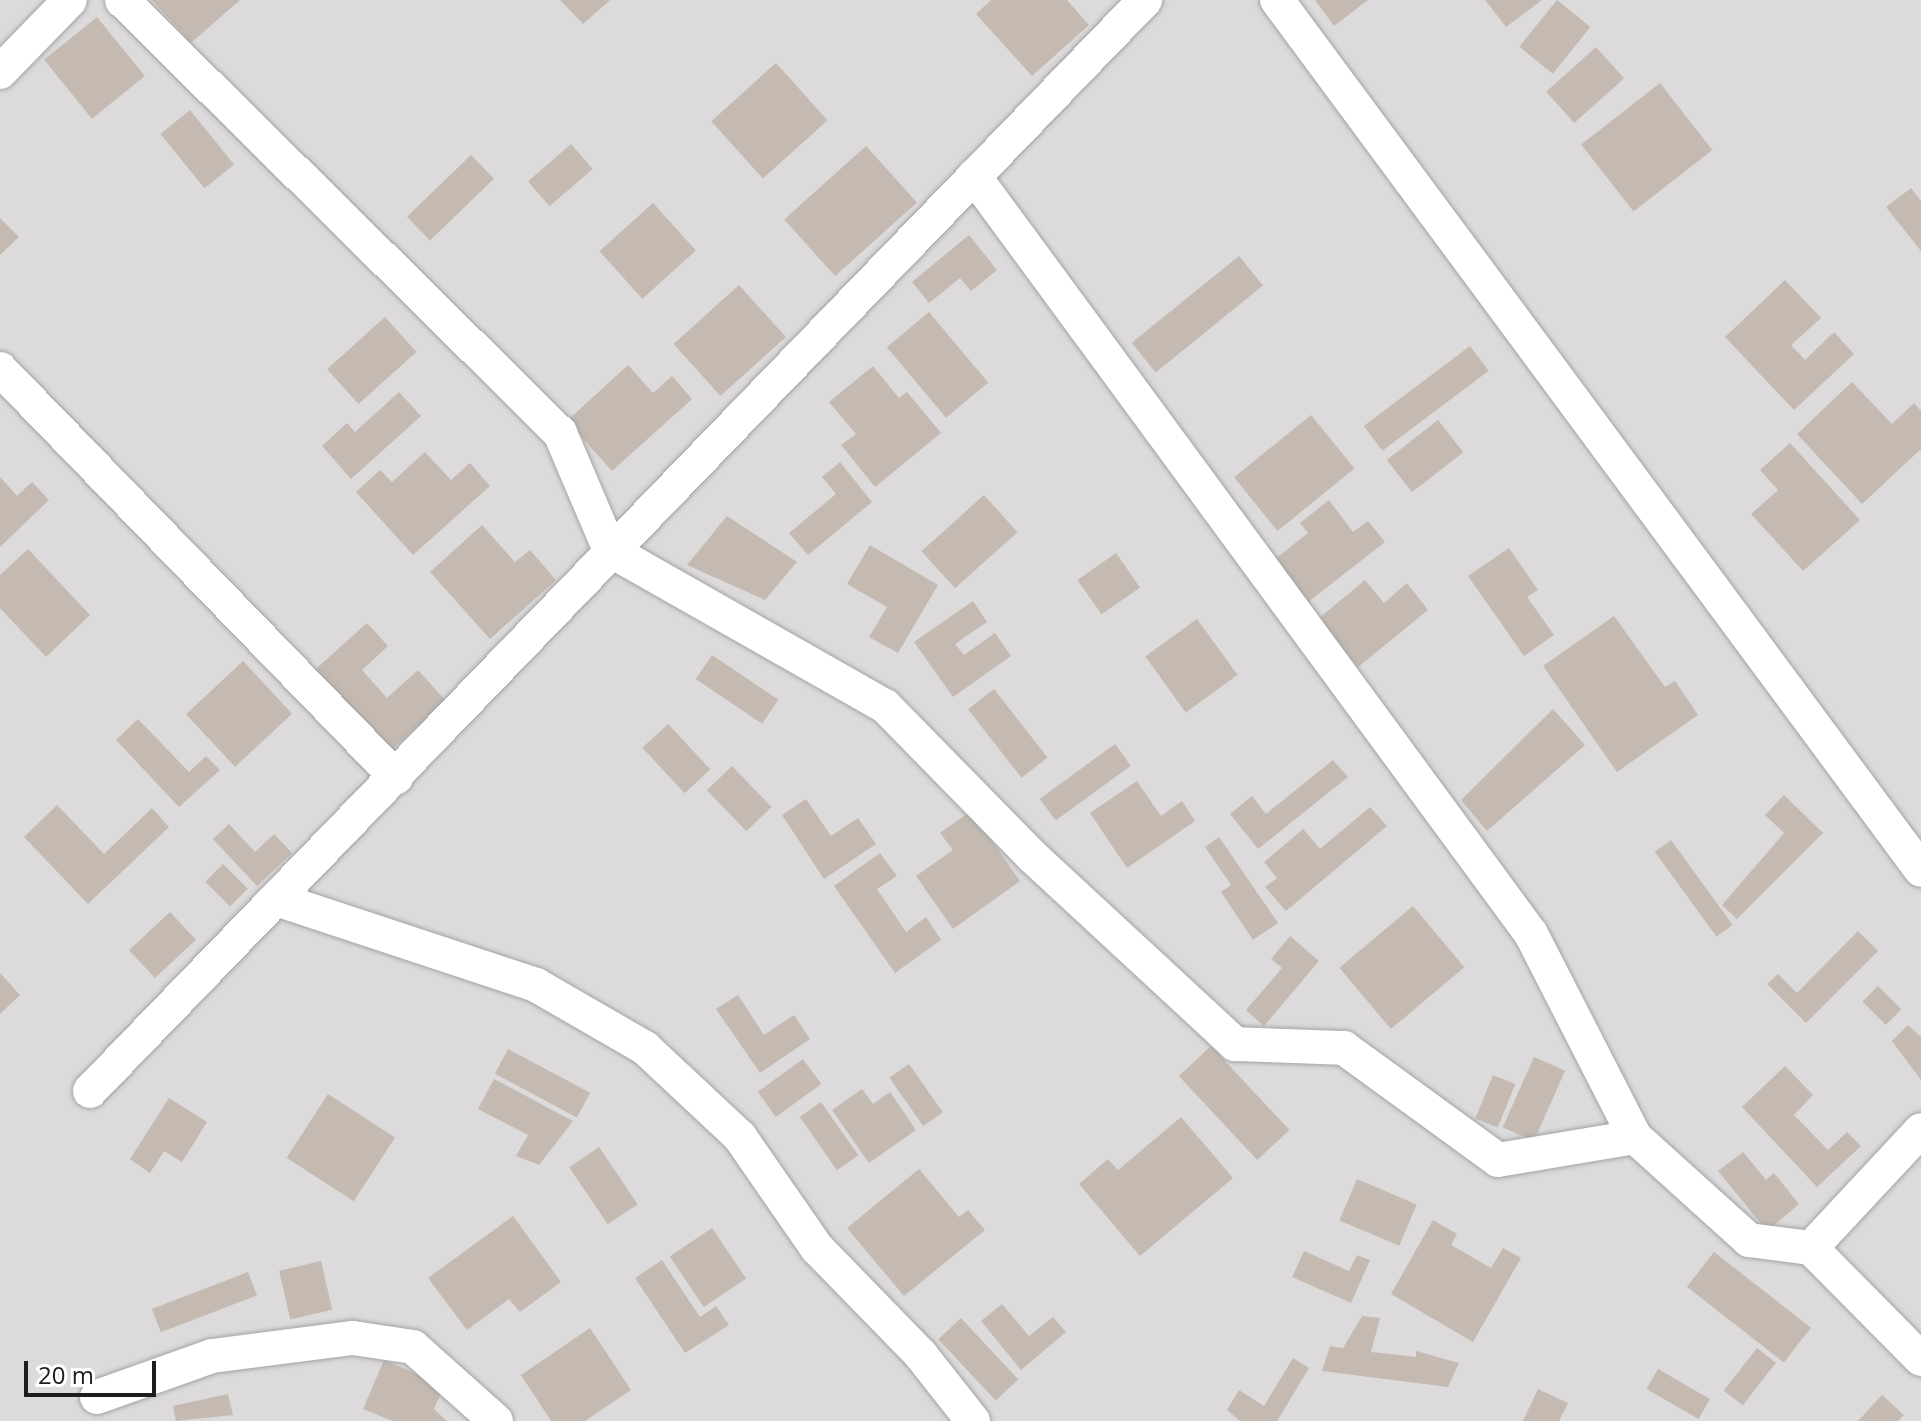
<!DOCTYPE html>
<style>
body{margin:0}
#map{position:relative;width:1921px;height:1421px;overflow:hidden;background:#efebe3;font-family:"Open Sans",sans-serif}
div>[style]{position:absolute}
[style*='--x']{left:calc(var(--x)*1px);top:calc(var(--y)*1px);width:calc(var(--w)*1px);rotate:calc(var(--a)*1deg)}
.residential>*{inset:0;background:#dcdada;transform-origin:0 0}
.building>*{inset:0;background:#c4bab2;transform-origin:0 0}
.roads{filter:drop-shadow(0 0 2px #a4a4a4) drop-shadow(0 0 2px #a4a4a4)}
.minor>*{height:34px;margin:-17px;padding:0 17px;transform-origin:17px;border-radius:17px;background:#fff}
span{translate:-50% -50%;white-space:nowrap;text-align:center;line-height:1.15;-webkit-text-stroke:6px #fff;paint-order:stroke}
.scale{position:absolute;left:24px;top:1361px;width:132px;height:36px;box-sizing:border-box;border:4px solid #1d1d1d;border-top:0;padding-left:10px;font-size:24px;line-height:28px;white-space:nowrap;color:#1d1d1d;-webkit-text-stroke:6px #fff;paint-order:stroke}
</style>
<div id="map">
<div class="residential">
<div style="left:0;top:0;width:1921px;height:1421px"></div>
</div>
<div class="building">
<div style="clip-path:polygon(152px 0,240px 0,191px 43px)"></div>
<div style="clip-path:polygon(560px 0,610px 0,583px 24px)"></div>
<div style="clip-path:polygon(991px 0,1067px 0,1089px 25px,1032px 76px,976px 14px)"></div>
<div style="clip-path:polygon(1315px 0,1368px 0,1334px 26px)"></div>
<div style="clip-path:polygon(1485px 0,1542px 0,1506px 27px)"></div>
<div style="left:1557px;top:0;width:43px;height:60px;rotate:39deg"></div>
<div style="left:97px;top:17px;width:76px;height:68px;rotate:51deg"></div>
<div style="left:1596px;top:47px;width:42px;height:67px;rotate:48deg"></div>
<div style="left:776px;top:63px;width:77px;height:87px;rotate:48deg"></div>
<div style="left:1660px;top:83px;width:85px;height:100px;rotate:52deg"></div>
<div style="left:190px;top:110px;width:70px;height:38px;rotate:51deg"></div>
<div style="left:571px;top:144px;width:33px;height:57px;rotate:49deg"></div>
<div style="left:866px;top:146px;width:76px;height:110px;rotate:48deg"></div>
<div style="left:471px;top:155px;width:33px;height:89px;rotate:46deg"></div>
<div style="clip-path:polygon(1911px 188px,1921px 201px,1921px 251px,1886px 207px)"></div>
<div style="left:653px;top:203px;width:64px;height:72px;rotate:48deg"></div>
<div style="clip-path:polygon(0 218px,19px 237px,0 255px)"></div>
<div style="clip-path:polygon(969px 235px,997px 270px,971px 291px,960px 278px,929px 303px,912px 282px)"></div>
<div style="left:1239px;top:256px;width:38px;height:138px;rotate:51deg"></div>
<div style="clip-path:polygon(1785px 280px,1821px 318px,1791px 345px,1805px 360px,1834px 332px,1854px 354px,1794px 410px,1725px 337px)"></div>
<div style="left:739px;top:285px;width:70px;height:88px;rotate:48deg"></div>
<div style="left:929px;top:312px;width:92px;height:55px;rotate:50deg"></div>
<div style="left:385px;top:317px;width:47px;height:78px;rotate:48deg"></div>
<div style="left:1470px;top:346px;width:31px;height:133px;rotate:53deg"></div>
<div style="clip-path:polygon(628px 365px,653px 393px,672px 376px,692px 399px,612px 471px,567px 421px)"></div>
<div style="clip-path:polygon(873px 366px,899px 398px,907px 392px,941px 433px,875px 487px,841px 445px,856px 434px,829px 402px)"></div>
<div style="clip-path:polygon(1852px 382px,1892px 424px,1914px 403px,1921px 411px,1921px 449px,1862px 504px,1797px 434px)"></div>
<div style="clip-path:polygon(399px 392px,421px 416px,351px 479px,322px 446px,347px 423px,355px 432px)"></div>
<div style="left:1311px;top:415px;width:69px;height:99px;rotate:51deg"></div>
<div style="left:1438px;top:420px;width:41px;height:65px;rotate:52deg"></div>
<div style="clip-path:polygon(1790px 443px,1860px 520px,1803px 571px,1751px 514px,1778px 490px,1760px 470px)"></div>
<div style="clip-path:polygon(425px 452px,451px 480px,470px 463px,490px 486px,413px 555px,356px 492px,380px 470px,392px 482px)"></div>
<div style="clip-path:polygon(840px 462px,872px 502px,808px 555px,789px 533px,836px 494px,822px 477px)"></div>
<div style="clip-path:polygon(0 477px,17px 496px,32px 482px,49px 500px,0 547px)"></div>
<div style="left:984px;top:495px;width:50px;height:84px;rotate:48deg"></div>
<div style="clip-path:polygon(1329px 500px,1353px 532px,1368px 521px,1385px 542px,1303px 606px,1270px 563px,1308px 533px,1300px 523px)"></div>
<div style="clip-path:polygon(727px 516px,797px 562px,765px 600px,687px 565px)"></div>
<div style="clip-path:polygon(482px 525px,515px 562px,530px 550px,556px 580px,490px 639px,430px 572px)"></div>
<div style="clip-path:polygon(870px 545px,938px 585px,898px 653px,869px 637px,887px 607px,847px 584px)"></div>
<div style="clip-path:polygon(1509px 548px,1538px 590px,1527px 597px,1554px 635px,1524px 656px,1468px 576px)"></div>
<div style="clip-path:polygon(28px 549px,90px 615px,46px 657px,0 608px,0 575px)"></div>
<div style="left:1116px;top:553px;width:42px;height:47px;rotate:55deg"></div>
<div style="clip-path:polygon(1365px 580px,1384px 603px,1407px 583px,1428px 610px,1358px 667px,1318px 619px)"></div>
<div style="clip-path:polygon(973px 601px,987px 622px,955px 644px,964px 655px,995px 633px,1011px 656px,953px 697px,914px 642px)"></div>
<div style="clip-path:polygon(1614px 616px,1665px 687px,1675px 681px,1698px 715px,1617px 772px,1543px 666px)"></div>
<div style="left:1197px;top:619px;width:69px;height:64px;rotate:54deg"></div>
<div style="clip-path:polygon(367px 623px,388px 646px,362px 670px,387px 698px,418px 670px,446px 701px,384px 756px,310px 674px)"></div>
<div style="left:712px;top:655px;width:80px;height:29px;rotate:34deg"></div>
<div style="left:243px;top:661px;width:72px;height:78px;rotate:47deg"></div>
<div style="left:994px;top:689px;width:87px;height:33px;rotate:52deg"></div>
<div style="clip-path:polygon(1553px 709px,1585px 745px,1487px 831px,1461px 800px)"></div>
<div style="clip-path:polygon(138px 719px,189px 772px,206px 756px,220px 770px,179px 807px,116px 740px)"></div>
<div style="left:668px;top:724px;width:62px;height:35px;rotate:47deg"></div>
<div style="left:1115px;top:744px;width:27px;height:93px;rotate:54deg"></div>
<div style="clip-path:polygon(1333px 760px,1348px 777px,1258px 849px,1230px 814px,1252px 796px,1266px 814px)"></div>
<div style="left:732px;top:766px;width:57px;height:35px;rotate:46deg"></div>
<div style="clip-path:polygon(1137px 781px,1161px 816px,1182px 801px,1195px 821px,1127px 868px,1090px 813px)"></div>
<div style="clip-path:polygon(1784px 795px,1823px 833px,1737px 919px,1722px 905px,1784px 833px,1765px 815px)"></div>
<div style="clip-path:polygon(806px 799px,831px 836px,858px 818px,876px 844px,824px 879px,782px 815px)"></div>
<div style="clip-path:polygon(57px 805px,104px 854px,152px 808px,169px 827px,88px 904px,24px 837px)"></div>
<div style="clip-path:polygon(1370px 807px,1387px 826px,1286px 911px,1265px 887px,1277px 878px,1264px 862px,1303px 829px,1320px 849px)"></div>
<div style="clip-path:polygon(971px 811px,1020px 881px,953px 929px,916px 876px,953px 850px,940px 833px)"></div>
<div style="clip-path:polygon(229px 824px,255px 852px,274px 834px,292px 853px,257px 886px,213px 839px)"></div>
<div style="clip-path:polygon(1219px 837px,1278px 923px,1253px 940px,1221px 892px,1231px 885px,1205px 847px)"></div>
<div style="left:1671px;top:840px;width:105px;height:20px;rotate:54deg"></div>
<div style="clip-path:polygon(880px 853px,897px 876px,877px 889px,906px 932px,926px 917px,941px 940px,895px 973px,834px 886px)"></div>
<div style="left:223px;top:864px;width:35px;height:25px;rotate:45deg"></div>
<div style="left:1413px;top:906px;width:80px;height:96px;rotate:50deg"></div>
<div style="left:170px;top:912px;width:38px;height:56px;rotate:47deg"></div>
<div style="clip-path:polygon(1858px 931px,1878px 951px,1806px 1023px,1767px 984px,1778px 974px,1797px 993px)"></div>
<div style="clip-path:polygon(1290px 936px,1319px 961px,1264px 1026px,1246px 1010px,1282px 968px,1271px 959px)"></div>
<div style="clip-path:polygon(0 973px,20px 995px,0 1014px)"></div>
<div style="left:1878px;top:986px;width:33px;height:22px;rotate:45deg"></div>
<div style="clip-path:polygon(738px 995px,764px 1035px,794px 1015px,810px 1039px,760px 1073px,716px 1009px)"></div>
<div style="clip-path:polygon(1908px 1025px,1921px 1037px,1921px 1080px,1892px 1041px)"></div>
<div style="left:1211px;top:1046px;width:115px;height:44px;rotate:47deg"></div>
<div style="left:508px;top:1049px;width:93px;height:28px;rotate:28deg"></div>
<div style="left:1534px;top:1057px;width:34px;height:77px;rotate:24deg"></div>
<div style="left:803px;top:1059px;width:31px;height:56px;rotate:54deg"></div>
<div style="left:909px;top:1064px;width:59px;height:24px;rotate:55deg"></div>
<div style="clip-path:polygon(1785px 1066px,1813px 1095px,1794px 1115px,1828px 1150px,1847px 1132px,1861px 1146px,1817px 1187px,1742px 1107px)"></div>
<div style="left:1493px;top:1075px;width:24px;height:47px;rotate:22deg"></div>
<div style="clip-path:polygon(494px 1079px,573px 1121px,539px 1165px,516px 1156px,528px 1135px,478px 1109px)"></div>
<div style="clip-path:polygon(862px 1089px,873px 1104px,890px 1092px,916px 1130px,869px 1163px,832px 1110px)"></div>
<div style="left:328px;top:1094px;width:80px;height:76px;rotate:33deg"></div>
<div style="clip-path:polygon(169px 1098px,207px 1122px,182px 1162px,164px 1151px,150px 1173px,130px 1159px)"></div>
<div style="left:821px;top:1102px;width:65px;height:26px;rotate:55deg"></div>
<div style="clip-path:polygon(1181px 1117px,1233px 1178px,1140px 1256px,1079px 1184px,1108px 1159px,1118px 1170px)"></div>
<div style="left:599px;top:1147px;width:69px;height:36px;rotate:56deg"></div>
<div style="clip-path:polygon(1743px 1152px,1766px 1180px,1774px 1173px,1799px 1204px,1767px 1231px,1718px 1171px)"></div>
<div style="clip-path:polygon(919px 1169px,959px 1217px,968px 1210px,985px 1230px,904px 1296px,847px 1228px)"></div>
<div style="left:1357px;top:1179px;width:65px;height:45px;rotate:23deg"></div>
<div style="clip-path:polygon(513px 1216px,561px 1282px,520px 1312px,509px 1299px,467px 1330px,428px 1278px)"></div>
<div style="clip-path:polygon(1433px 1220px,1457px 1234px,1451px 1245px,1491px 1268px,1503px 1248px,1521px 1258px,1473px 1342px,1391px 1294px)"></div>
<div style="left:712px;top:1228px;width:61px;height:51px;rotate:56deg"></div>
<div style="clip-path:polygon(1304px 1251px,1349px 1271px,1357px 1255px,1370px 1260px,1351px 1303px,1292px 1277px)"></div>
<div style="left:1714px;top:1252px;width:123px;height:44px;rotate:38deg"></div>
<div style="clip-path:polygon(662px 1260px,700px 1317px,716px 1306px,729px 1325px,685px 1353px,635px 1278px)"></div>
<div style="left:321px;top:1261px;width:50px;height:43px;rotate:77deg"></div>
<div style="left:248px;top:1272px;width:25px;height:103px;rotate:69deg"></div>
<div style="clip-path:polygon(1002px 1304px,1029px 1336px,1053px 1317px,1066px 1332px,1021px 1370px,981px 1321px)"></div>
<div style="clip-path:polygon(1362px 1316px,1380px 1318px,1371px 1352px,1416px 1357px,1416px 1351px,1459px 1363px,1448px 1387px,1322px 1371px,1330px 1346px,1343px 1348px)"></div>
<div style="left:961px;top:1318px;width:84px;height:31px;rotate:47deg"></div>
<div style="clip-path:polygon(590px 1328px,631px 1390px,585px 1421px,551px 1421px,521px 1375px)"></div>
<div style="left:1757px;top:1348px;width:24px;height:54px;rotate:38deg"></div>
<div style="clip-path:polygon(1293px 1358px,1309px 1368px,1277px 1421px,1240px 1421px,1227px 1410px,1239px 1390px,1264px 1406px)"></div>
<div style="clip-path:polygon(384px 1360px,444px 1386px,434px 1409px,447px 1421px,393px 1421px,363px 1409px)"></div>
<div style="left:1658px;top:1369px;width:60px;height:23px;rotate:30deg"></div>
<div style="clip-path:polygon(1538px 1389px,1568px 1403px,1559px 1421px,1523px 1421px)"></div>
<div style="clip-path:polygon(228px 1394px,233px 1415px,176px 1421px,173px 1406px)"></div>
<div style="clip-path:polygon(1882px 1395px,1904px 1415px,1898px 1421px,1858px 1421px)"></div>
</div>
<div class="roads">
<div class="minor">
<div style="--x:122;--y:0;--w:616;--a:44.67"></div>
<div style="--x:560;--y:433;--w:127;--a:66.9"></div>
<div style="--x:610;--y:550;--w:316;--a:29.6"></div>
<div style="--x:885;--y:706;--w:210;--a:45.6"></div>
<div style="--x:1032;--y:856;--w:277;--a:42.8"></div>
<div style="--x:1235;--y:1044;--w:109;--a:2.1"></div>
<div style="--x:1344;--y:1048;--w:190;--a:36"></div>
<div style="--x:1498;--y:1160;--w:139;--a:-9.5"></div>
<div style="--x:1635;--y:1137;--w:154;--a:42.1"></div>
<div style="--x:1749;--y:1240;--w:63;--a:7.4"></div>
<div style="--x:1811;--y:1248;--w:156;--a:45.3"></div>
<div style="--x:1277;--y:0;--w:1082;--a:53.49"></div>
<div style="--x:0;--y:72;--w:100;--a:-45.8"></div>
<div style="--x:974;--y:176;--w:941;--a:53.69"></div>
<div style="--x:1531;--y:934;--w:228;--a:62.9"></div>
<div style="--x:0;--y:369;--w:569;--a:45.86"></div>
<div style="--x:279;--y:900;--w:271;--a:18.3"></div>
<div style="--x:536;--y:985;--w:126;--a:30"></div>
<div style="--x:645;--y:1048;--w:130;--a:43.1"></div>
<div style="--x:740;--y:1137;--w:135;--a:55.3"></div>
<div style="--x:817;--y:1248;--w:149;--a:45.8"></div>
<div style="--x:921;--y:1355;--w:84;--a:51.8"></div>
<div style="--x:90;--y:1091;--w:1518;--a:-45.96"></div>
<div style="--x:1811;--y:1248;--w:161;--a:-47"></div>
<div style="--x:97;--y:1397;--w:122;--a:-19.6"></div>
<div style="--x:212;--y:1356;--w:142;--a:-7.3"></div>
<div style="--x:353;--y:1338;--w:61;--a:8.5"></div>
<div style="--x:413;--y:1347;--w:111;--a:41.7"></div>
</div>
</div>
<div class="scale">20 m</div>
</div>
